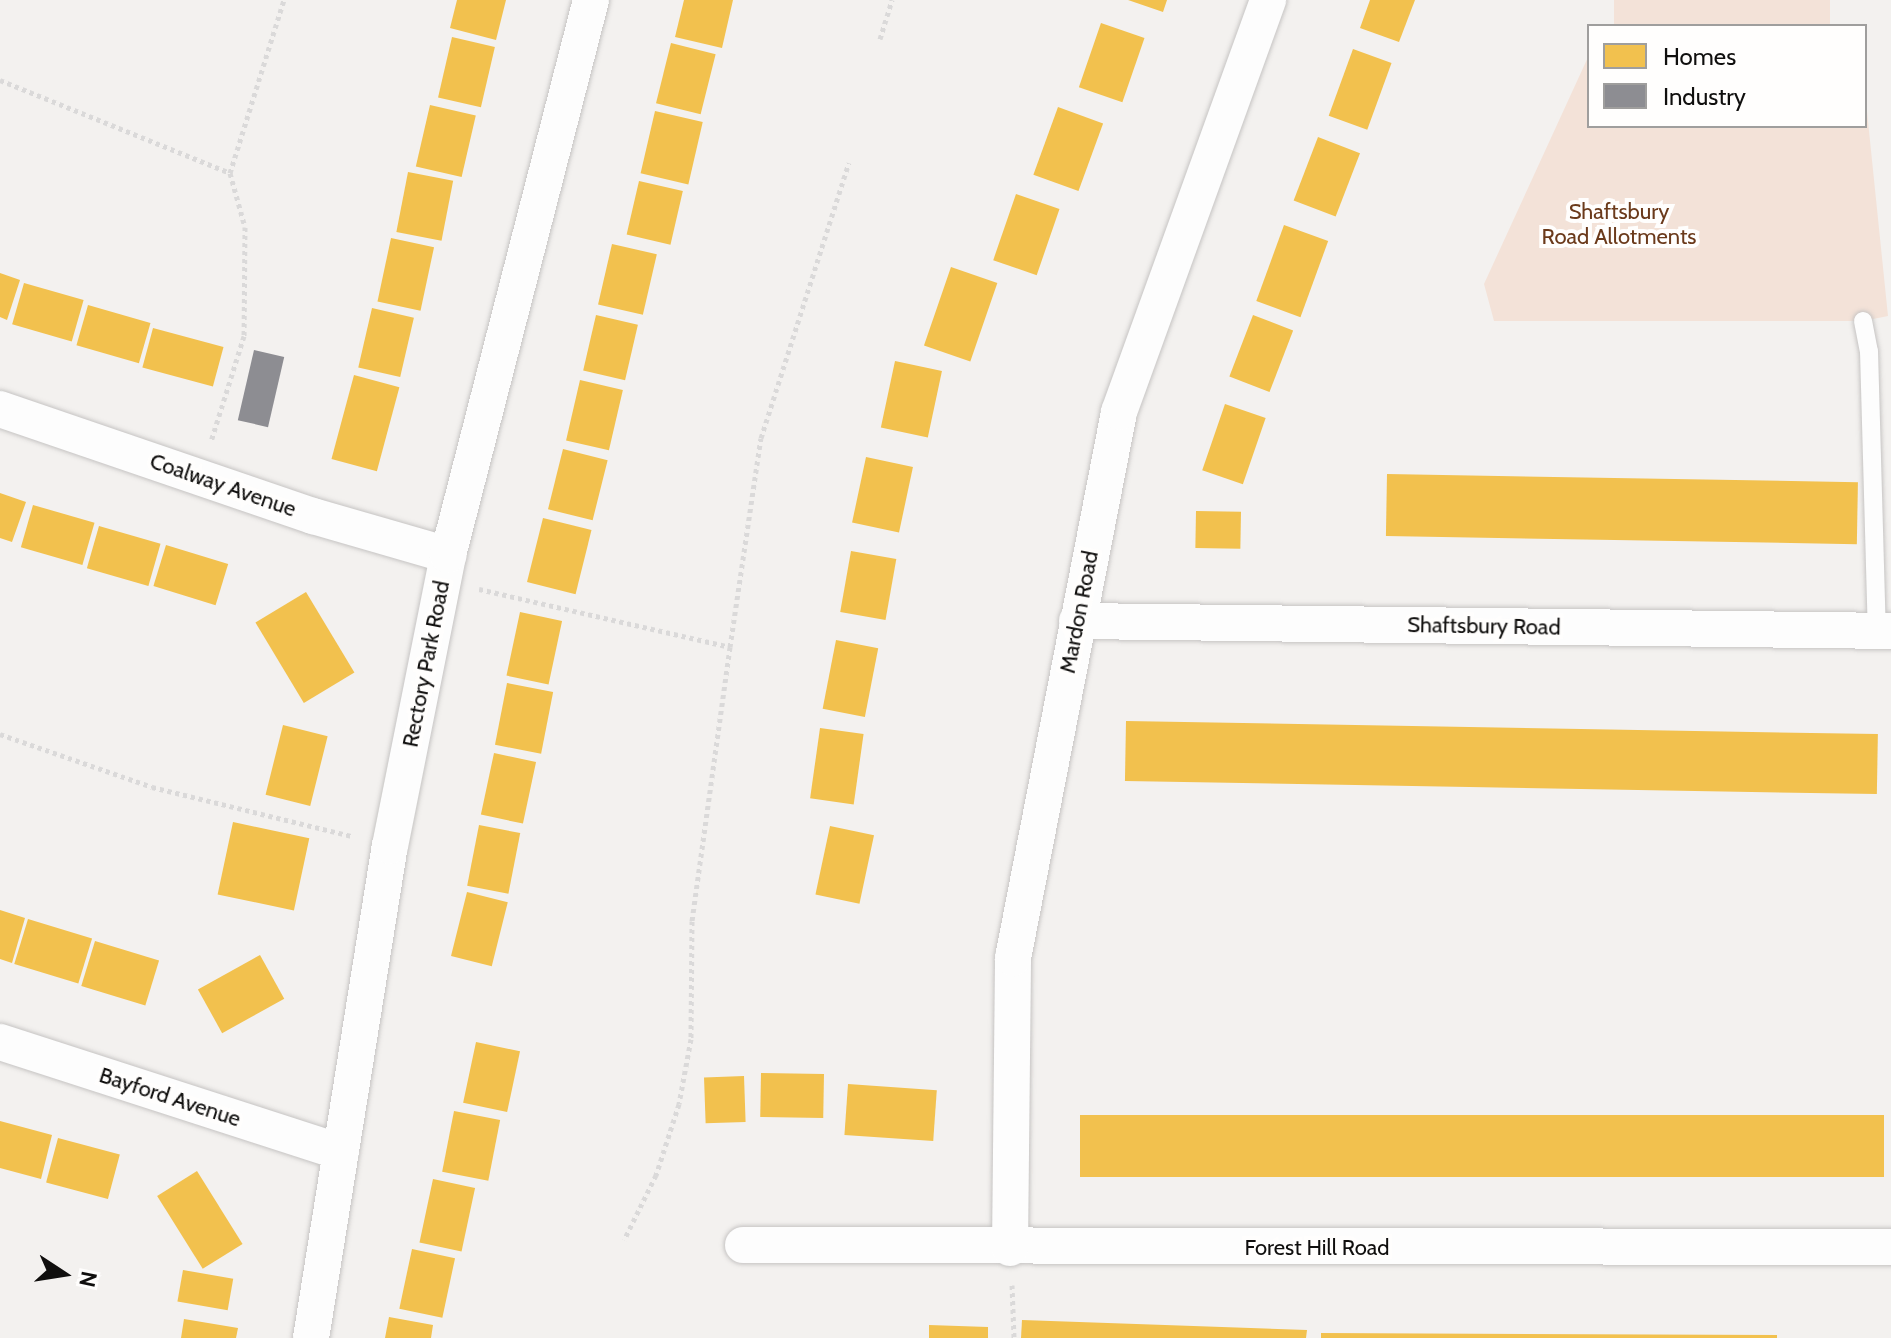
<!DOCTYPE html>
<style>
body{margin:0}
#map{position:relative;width:1891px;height:1338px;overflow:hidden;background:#f3f1ef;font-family:Cabin,sans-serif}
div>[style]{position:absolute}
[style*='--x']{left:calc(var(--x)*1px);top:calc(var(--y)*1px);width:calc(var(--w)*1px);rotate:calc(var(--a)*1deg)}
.green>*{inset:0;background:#f3e2d8;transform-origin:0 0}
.homes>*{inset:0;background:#f2c14e;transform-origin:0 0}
.industry>*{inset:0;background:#8d8d92;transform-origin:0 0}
.path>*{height:5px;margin-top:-2.5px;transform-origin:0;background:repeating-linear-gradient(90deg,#dad9d9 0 4px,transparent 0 8px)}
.roads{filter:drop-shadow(0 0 2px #c6c4c3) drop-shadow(0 0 2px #c6c4c3)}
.service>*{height:18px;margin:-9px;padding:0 9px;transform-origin:9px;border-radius:9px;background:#fdfdfd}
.minor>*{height:36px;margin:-18px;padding:0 18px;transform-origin:18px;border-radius:18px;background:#fdfdfd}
span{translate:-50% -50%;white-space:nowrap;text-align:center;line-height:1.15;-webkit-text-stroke:8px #fffefd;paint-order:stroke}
.park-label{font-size:22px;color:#6b3a1b}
.street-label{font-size:22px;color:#100f0e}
.legend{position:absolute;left:1587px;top:24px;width:280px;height:104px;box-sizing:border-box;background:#fffefd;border:2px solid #9f9e9d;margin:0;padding:10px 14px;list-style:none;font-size:24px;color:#100f0e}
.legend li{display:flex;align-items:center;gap:16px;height:40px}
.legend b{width:40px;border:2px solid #9f9e9d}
.north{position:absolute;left:24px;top:1234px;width:80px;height:80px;-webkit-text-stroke:6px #fffefd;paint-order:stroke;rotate:102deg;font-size:22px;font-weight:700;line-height:32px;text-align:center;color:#100f0e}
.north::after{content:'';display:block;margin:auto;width:28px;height:36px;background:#100f0e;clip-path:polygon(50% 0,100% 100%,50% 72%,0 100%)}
</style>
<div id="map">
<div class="green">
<div style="left:1614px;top:0;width:216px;height:29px"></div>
<div style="clip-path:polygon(1589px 55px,1589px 126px,1865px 126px,1865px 92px,1888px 316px,1863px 321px,1494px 321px,1484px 284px)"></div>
</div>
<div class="homes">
<div style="clip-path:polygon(457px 0,506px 0,496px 40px,450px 28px)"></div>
<div style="clip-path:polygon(684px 0,733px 0,722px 48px,675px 37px)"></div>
<div style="clip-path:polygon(1128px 0,1167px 0,1163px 12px)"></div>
<div style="clip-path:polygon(1370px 0,1415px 0,1399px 42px,1360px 28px)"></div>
<div style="left:1101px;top:23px;width:46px;height:68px;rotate:19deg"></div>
<div style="left:452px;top:37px;width:44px;height:62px;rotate:13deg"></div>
<div style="left:671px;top:43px;width:46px;height:62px;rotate:14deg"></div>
<div style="left:1353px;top:49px;width:41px;height:71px;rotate:20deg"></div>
<div style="left:430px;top:105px;width:47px;height:63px;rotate:13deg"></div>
<div style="left:1058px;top:107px;width:48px;height:72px;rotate:20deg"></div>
<div style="left:655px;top:111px;width:49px;height:64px;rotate:13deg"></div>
<div style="left:1318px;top:137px;width:45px;height:68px;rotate:21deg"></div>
<div style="left:408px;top:172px;width:46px;height:61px;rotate:11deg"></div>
<div style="left:639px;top:181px;width:45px;height:55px;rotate:13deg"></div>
<div style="left:1016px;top:194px;width:46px;height:70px;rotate:19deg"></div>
<div style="left:1284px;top:225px;width:47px;height:81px;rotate:20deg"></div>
<div style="left:391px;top:238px;width:44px;height:65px;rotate:12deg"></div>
<div style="left:612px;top:244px;width:46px;height:62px;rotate:13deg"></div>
<div style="left:951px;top:267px;width:49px;height:83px;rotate:19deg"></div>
<div style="clip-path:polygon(0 273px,20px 280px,7px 320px,0 317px)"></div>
<div style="left:24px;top:283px;width:62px;height:43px;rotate:16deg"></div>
<div style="left:88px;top:305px;width:65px;height:42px;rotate:16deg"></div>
<div style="left:372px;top:308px;width:43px;height:61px;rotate:13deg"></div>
<div style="left:596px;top:315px;width:43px;height:57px;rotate:13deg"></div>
<div style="left:1253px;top:315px;width:43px;height:66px;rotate:21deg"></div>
<div style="left:153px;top:328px;width:73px;height:41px;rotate:15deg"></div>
<div style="left:895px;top:361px;width:48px;height:68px;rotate:12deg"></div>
<div style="left:354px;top:375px;width:47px;height:87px;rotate:15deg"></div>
<div style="left:580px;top:380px;width:44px;height:62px;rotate:13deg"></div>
<div style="left:1225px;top:404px;width:43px;height:70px;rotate:19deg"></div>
<div style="left:563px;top:449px;width:46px;height:62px;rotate:14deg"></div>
<div style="left:866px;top:457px;width:48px;height:67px;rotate:12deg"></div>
<div style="left:1387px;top:474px;width:471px;height:62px;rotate:1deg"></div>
<div style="clip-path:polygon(0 493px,26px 502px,12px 542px,0 538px)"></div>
<div style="left:33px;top:505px;width:64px;height:44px;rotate:16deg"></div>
<div style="left:1196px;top:511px;width:45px;height:37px;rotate:1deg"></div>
<div style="left:543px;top:518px;width:50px;height:66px;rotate:14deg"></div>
<div style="left:99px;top:526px;width:64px;height:44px;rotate:16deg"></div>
<div style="left:166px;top:545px;width:65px;height:43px;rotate:17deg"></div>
<div style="left:851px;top:551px;width:46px;height:62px;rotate:10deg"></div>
<div style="left:306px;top:592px;width:94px;height:59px;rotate:59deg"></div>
<div style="left:520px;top:612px;width:43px;height:65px;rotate:12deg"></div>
<div style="left:836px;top:640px;width:43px;height:70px;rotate:11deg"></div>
<div style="left:507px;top:683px;width:47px;height:63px;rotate:11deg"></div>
<div style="left:1126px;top:721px;width:752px;height:60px;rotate:1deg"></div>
<div style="left:283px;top:725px;width:46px;height:72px;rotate:14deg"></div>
<div style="left:820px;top:728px;width:44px;height:71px;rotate:8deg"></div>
<div style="left:494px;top:753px;width:43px;height:63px;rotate:12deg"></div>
<div style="left:233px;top:822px;width:78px;height:74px;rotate:12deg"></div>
<div style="left:479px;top:825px;width:42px;height:62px;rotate:11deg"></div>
<div style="left:830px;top:826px;width:45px;height:70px;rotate:12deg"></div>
<div style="left:467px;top:892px;width:42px;height:66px;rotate:14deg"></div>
<div style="clip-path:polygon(0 910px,25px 918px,12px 963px,0 959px)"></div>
<div style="left:28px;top:919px;width:67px;height:47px;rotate:17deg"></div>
<div style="left:95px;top:941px;width:67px;height:47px;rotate:17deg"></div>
<div style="left:260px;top:955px;width:50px;height:71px;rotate:61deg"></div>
<div style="left:476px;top:1042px;width:45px;height:62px;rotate:12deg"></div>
<div style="left:761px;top:1073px;width:63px;height:44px;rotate:1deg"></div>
<div style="left:744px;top:1076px;width:46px;height:40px;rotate:88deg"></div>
<div style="left:848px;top:1084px;width:89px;height:51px;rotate:4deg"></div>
<div style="left:454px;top:1111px;width:47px;height:62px;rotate:11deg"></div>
<div style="left:1080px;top:1115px;width:804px;height:62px"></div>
<div style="clip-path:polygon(0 1121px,52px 1135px,41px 1179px,0 1168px)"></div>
<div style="left:58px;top:1138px;width:64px;height:46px;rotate:15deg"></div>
<div style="left:197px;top:1171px;width:86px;height:47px;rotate:58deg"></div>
<div style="left:433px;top:1179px;width:43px;height:65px;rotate:12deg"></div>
<div style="left:412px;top:1249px;width:44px;height:61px;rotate:12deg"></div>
<div style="left:183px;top:1270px;width:51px;height:32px;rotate:10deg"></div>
<div style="clip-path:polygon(389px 1317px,433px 1325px,431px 1338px,385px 1338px)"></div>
<div style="clip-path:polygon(184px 1319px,238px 1328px,236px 1338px,181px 1338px)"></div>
<div style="clip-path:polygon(1022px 1320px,1307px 1330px,1306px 1338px,1021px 1338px)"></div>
<div style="clip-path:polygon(929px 1325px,988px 1327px,988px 1338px,929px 1338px)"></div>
<div style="clip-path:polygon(1321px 1333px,1777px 1335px,1777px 1338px,1321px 1338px)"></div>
</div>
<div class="industry">
<div style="left:254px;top:350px;width:31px;height:72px;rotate:13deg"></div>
</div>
<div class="path">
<div style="--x:880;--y:39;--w:41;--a:-72.9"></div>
<div style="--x:0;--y:80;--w:248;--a:22"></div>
<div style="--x:230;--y:173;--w:56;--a:74.5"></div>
<div style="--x:245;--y:227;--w:109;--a:90.5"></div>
<div style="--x:244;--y:336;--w:110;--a:107.4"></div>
<div style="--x:230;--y:173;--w:181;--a:-72.7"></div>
<div style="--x:479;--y:589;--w:258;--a:13"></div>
<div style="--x:730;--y:647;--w:277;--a:97.9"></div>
<div style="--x:692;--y:921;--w:118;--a:90.5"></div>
<div style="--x:691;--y:1039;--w:66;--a:100.5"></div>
<div style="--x:679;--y:1104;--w:75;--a:107.9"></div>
<div style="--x:656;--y:1175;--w:72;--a:116.2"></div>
<div style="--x:730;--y:647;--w:211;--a:-81.6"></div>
<div style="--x:761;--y:438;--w:289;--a:-72.3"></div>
<div style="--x:0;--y:734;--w:161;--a:19.2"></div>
<div style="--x:152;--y:787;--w:206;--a:13.8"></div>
<div style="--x:1012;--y:1285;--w:53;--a:87.8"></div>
</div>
<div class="roads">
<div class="service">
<div style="--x:1863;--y:321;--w:31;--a:79"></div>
<div style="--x:1869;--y:351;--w:281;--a:88.4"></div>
</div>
<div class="minor">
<div style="--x:0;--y:409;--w:331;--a:18.9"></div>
<div style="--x:313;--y:516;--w:141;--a:16.1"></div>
<div style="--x:1077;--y:621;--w:814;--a:0.7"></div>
<div style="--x:0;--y:1042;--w:358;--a:17.9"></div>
<div style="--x:743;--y:1245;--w:1148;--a:0.1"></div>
<div style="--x:1010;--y:1248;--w:290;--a:-89.4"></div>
<div style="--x:1013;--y:958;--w:556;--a:-79.01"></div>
<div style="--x:1119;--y:412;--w:438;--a:-70.1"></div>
<div style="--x:311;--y:1338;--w:498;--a:-80.9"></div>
<div style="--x:390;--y:846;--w:297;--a:-78.7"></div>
<div style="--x:448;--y:555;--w:573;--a:-75.55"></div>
</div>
</div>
<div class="park-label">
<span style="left:1619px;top:224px">Shaftsbury<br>Road Allotments</span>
</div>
<div class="street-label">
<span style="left:223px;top:485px;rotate:19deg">Coalway Avenue</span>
<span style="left:1079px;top:612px;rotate:-79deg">Mardon Road</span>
<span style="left:1484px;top:626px;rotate:1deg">Shaftsbury Road</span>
<span style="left:426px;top:664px;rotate:-79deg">Rectory Park Road</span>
<span style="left:170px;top:1097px;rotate:18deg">Bayford Avenue</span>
<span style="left:1317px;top:1248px">Forest Hill Road</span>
</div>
<ul class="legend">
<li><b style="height:22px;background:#f2c14e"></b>Homes</li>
<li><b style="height:22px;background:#8d8d92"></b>Industry</li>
</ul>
<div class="north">N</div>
</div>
